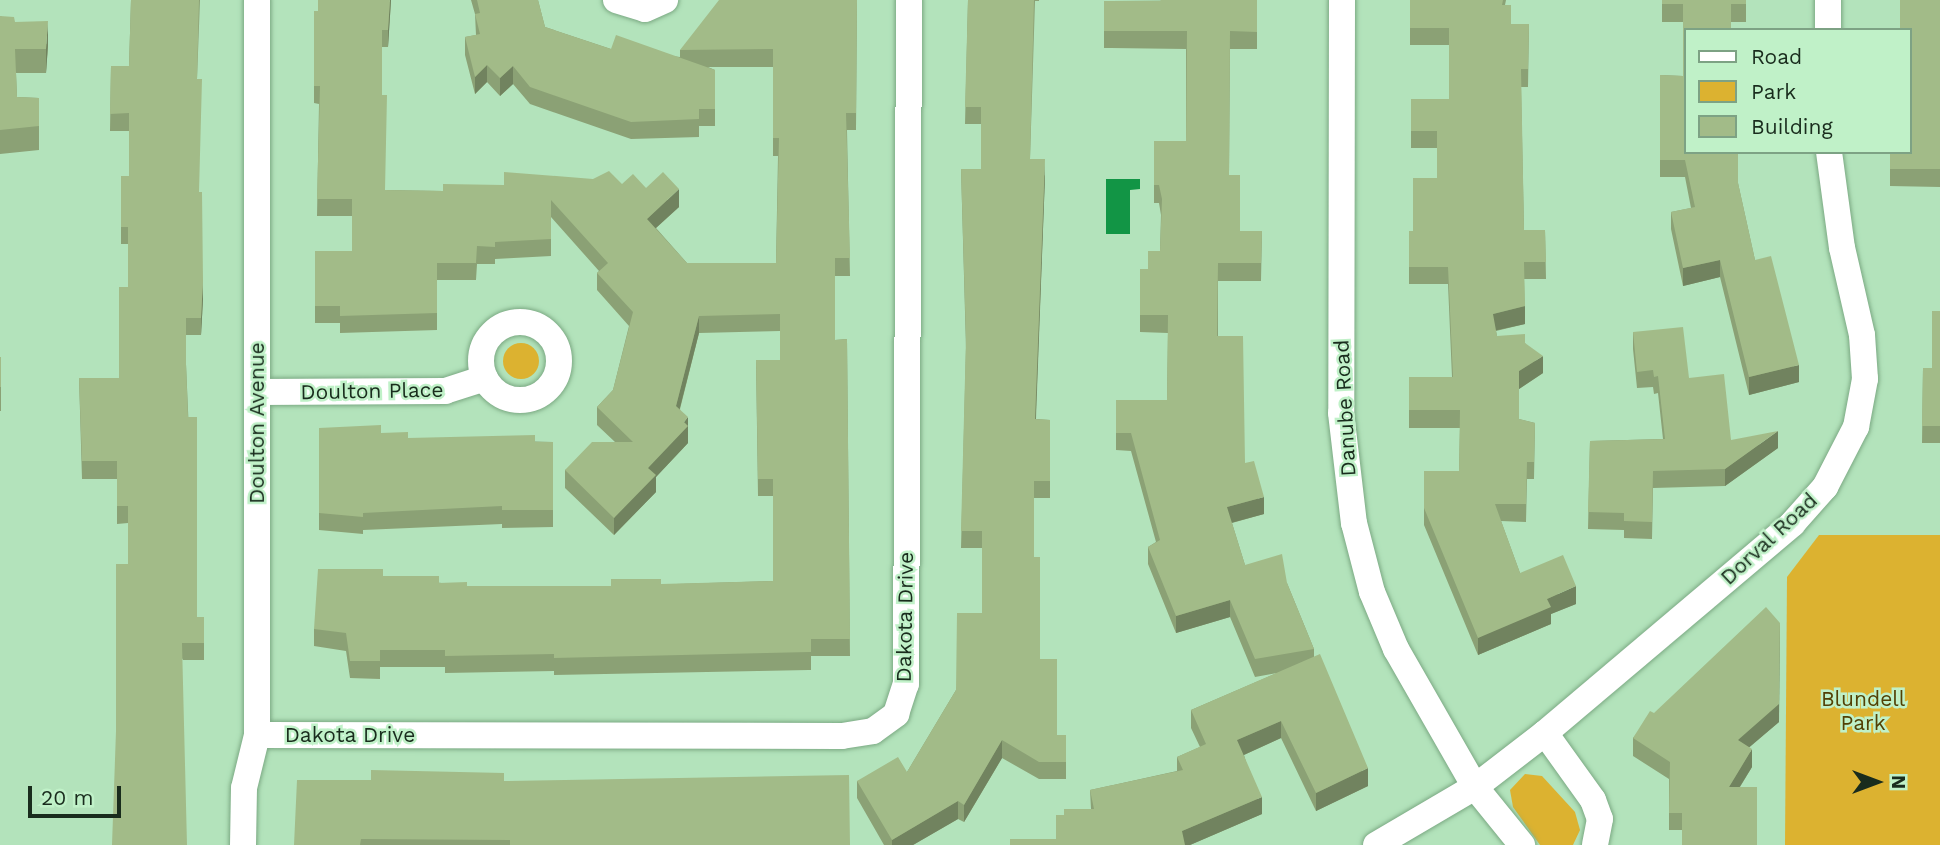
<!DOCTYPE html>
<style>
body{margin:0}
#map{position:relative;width:1940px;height:845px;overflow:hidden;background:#b3e3bb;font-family:"Work Sans",sans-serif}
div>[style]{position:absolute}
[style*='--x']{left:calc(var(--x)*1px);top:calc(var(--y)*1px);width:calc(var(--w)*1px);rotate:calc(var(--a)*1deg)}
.green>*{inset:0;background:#dcb230}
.round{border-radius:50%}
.water>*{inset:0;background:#129545}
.roads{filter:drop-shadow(0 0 2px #7ba983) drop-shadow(0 0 2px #7ba983)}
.street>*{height:26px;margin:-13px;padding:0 13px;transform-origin:13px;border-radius:13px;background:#fff}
.street>.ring{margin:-13px;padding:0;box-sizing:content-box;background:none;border:26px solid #fff;border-radius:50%}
.wall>*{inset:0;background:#8ba175;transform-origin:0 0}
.shaded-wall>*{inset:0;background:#71835f}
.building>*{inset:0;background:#a2bb88;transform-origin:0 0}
span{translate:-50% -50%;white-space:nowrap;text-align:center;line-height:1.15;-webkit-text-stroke:5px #c0f1c8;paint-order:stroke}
.street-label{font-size:21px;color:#192c1d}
.park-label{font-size:21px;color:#524004}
.legend{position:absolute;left:1684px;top:28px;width:228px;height:126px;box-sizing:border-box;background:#c0f1c8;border:2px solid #7da284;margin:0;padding:9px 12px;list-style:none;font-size:21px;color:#192c1d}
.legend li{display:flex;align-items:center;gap:14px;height:35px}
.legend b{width:35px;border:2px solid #7da284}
.north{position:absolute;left:1842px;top:747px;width:70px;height:70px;-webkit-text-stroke:5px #c0f1c8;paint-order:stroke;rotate:90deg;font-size:19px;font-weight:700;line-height:28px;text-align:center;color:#192c1d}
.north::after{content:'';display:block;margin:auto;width:24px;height:32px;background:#192c1d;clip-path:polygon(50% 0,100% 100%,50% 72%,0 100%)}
.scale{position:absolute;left:28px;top:786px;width:93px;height:32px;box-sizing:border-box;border:4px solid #192c1d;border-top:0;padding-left:9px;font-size:21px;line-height:24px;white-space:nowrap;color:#192c1d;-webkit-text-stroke:5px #c0f1c8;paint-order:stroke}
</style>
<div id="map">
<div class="green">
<div class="round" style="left:503px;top:343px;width:36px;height:36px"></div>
<div style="clip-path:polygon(1819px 535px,1940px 535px,1940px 845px,1785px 845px,1787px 577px)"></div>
<div style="clip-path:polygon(1525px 774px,1542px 776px,1575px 812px,1580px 830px,1573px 845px,1540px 845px,1513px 807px,1510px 790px)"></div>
</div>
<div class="water">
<div style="clip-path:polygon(1106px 179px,1140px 179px,1140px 189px,1130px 190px,1130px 234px,1106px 234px)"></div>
</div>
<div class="roads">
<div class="street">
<div style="--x:616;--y:0;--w:30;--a:17"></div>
<div style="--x:645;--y:9;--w:22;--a:-24"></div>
<div style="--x:1342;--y:0;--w:413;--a:90.1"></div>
<div style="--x:1341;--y:413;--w:111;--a:83.3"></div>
<div style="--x:1354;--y:523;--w:71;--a:75.4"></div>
<div style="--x:1372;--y:592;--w:62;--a:67.2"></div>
<div style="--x:1396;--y:649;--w:159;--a:60.2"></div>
<div style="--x:1475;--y:787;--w:75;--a:51"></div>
<div style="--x:1828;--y:30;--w:30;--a:-90"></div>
<div class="ring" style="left:481px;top:322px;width:52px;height:52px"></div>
<div style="--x:257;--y:392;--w:188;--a:-0.3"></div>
<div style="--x:445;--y:391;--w:42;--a:-18"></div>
<div style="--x:1545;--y:733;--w:82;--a:54.4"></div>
<div style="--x:1593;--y:800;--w:20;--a:70"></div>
<div style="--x:1600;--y:819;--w:26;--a:101"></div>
<div style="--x:257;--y:735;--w:585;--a:0.1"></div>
<div style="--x:842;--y:736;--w:31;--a:-9"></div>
<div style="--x:873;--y:731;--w:29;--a:-36"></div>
<div style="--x:896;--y:714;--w:32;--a:-72"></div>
<div style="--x:906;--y:684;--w:684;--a:-89.75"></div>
<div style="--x:243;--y:845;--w:57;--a:-89"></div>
<div style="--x:244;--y:788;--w:55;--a:-76.2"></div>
<div style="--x:257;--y:735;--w:735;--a:-90"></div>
<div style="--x:1376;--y:845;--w:115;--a:-30.4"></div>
<div style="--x:1475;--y:787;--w:88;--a:-37.6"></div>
<div style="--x:1545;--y:733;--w:324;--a:-40.2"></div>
<div style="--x:1792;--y:524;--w:50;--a:-48.3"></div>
<div style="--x:1825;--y:487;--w:68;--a:-62.7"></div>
<div style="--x:1856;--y:427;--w:49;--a:-79.4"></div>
<div style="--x:1865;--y:379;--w:44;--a:-93.9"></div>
<div style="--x:1862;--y:335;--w:89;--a:-102.9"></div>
<div style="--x:1842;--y:248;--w:97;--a:-97.7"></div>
</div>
</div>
<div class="wall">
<div style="clip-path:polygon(131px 0,200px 0,197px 79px,199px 192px,203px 299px,201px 335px,186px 335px,186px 364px,197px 617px,204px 617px,204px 660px,183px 660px,128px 564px,128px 523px,117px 524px,117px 479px,82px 479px,79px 378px,119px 378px,128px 287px,128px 244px,121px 244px,121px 176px,129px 176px,129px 131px,110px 131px,111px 66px,129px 66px)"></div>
<div style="clip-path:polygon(391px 0,388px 47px,382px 47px,382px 95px,385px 190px,443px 191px,622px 184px,646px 188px,679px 207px,656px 228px,687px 263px,776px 263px,778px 156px,773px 156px,773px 67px,708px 67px,715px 70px,715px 126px,699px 126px,699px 137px,631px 139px,530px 104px,513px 84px,500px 96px,487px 82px,475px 94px,465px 55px,465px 37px,476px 35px,475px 14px,471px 0,538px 0,545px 27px,611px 49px,680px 57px,680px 50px,857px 0,856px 130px,847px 130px,850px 276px,835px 276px,835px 340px,847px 339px,850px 656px,811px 656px,811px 670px,554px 675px,554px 671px,445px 673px,445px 667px,380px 667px,380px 679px,350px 678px,346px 651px,314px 646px,314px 629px,383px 576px,467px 586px,611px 586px,773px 581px,773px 496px,758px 496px,756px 360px,780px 360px,780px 331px,699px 333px,680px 409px,688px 443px,656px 477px,656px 492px,614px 535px,565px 488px,565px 470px,615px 442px,597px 425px,597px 407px,613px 390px,629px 326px,597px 290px,597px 273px,599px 271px,551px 217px,551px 256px,495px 259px,495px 264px,477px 264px,476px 280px,437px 280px,437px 330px,340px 333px,340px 323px,315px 323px,315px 251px,352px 251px,352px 216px,317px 216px,319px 104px,314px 103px,314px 86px)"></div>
<div style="clip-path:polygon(968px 0,1039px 0,1039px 1px,1035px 1px,1030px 159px,1045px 176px,1036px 419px,1050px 420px,1050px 498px,1034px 498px,1034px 557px,1040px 659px,1057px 735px,1066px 735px,1066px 779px,1039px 779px,1002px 758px,964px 822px,958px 819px,913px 845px,884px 845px,857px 798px,857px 781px,907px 772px,956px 690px,982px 613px,982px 548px,961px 548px,966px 348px,961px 169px,981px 169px,981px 124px,965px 124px)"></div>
<div style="clip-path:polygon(1257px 0,1257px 49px,1230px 49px,1229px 175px,1240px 231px,1262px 231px,1261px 281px,1218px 281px,1218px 336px,1245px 463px,1264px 514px,1232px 523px,1245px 565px,1287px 583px,1314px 649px,1314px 657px,1368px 786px,1316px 811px,1281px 738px,1244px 755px,1262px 814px,1190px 845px,1010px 845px,1056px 839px,1064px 815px,1091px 809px,1090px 790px,1177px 771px,1177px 757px,1200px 747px,1191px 728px,1191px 710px,1277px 673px,1255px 677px,1230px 617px,1176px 633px,1148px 564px,1148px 547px,1156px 542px,1131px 451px,1116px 450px,1116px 400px,1167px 400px,1168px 333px,1140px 332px,1140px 269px,1148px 269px,1160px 251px,1161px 215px,1159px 203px,1154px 203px,1154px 141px,1186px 141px,1186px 49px,1104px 48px,1104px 1px)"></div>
<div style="clip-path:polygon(1410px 0,1506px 0,1505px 5px,1511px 24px,1529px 24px,1528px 87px,1521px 87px,1524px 230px,1545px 230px,1546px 279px,1524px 279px,1525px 324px,1496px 331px,1497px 336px,1525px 343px,1543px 373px,1519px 389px,1519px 419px,1535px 423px,1534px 479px,1527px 479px,1526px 522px,1501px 521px,1520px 573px,1576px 604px,1551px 614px,1551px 624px,1478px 655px,1424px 525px,1424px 471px,1459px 471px,1460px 428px,1409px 428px,1409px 377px,1452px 377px,1448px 284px,1409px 284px,1409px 231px,1413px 231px,1437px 178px,1437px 148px,1411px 148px,1411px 99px,1449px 99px,1449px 45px,1410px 45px)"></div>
<div style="clip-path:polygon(1662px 0,1746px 0,1746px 22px,1731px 22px,1686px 30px,1738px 183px,1755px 260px,1799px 382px,1749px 395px,1720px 277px,1683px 286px,1671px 229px,1671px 212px,1691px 208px,1685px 177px,1660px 177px,1660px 75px,1683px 76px,1683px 22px,1662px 22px)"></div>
<div style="clip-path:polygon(1940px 0,1940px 187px,1890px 186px,1890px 152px)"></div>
<div style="clip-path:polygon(0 16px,15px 22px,48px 45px,46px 73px,16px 73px,17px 97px,39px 98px,39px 150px,0 154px)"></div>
<div style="clip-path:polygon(1940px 311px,1940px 443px,1922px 443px,1923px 368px,1932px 368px)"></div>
<div style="clip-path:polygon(1633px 332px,1689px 378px,1731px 440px,1778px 448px,1725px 486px,1653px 488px,1652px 539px,1624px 538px,1624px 530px,1588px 529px,1590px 441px,1663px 439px,1658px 393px,1654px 394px,1653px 387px,1637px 388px,1633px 349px)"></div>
<div style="left:0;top:357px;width:1px;height:54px"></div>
<div style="clip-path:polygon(319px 428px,408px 438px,553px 442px,553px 527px,502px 528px,502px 524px,363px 530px,363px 534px,319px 530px)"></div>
<div style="clip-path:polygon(1654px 713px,1779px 722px,1749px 747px,1752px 767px,1740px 787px,1682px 830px,1669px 830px,1669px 779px,1633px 756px,1633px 738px)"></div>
<div style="clip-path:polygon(504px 781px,850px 845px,294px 845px)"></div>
</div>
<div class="shaded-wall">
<div style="clip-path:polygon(390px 0,391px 0,388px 47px,388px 30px)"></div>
<div style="clip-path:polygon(48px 21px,48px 45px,46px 73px,46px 49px)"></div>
<div style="clip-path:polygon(487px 65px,487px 82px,475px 94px,475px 77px)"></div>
<div style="clip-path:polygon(513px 66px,513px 84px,500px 96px,500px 78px)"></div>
<div style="clip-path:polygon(1045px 159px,1045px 176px,1035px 437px,1035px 419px)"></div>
<div style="clip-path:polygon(679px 189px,679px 207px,647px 236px,647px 219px)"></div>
<div style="clip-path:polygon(1720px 260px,1720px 277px,1683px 286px,1683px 268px)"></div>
<div style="clip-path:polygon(203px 281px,203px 299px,201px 335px,201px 318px)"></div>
<div style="clip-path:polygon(1525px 306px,1525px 324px,1493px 331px,1493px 314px)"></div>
<div style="clip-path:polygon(699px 316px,699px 333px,676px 423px,676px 406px)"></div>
<div style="clip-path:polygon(1543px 356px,1543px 373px,1519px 389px,1519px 371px)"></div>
<div style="clip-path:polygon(1799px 365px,1799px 382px,1749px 395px,1749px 377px)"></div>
<div style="clip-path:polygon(688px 417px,688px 443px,656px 477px,656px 492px,614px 535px,614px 518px,648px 468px)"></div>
<div style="clip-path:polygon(1778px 431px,1778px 448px,1725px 486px,1725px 469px)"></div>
<div style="clip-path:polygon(1264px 497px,1264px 514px,1227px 524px,1227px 507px)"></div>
<div style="clip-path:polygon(1576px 586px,1576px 604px,1551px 614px,1551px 624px,1478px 655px,1478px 638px,1547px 599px)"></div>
<div style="clip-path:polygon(1230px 600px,1230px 617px,1176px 633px,1176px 616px)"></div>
<div style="clip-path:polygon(1780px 623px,1779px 722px,1738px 757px,1738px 740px)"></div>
<div style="clip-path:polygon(1281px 721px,1281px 738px,1237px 758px,1237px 740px)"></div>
<div style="clip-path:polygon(1002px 740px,1002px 758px,964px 822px,964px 805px)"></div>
<div style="clip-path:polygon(1752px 749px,1752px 767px,1729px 804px,1729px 787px)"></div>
<div style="clip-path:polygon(1368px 768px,1368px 786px,1316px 811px,1316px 793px)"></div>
<div style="clip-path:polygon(1262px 797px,1262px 814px,1190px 845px,1182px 845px,1182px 831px)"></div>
<div style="clip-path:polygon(958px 801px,958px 819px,913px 845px,892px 845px,892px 840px)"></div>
</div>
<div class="building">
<div style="clip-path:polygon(131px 0,199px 0,197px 79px,202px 79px,199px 192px,202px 192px,203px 281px,201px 318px,186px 318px,186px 364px,188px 417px,197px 417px,197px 617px,204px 617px,204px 643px,182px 643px,187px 845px,112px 845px,116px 731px,116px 564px,128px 564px,128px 506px,117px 506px,117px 461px,82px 461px,79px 378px,119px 378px,119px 287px,128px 287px,128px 227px,121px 227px,121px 176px,129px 176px,129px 113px,110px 114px,111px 66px,129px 66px)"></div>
<div style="clip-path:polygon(318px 0,390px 0,388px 30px,382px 30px,382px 95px,387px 95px,385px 190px,443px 191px,443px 184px,504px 185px,504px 172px,593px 179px,609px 171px,622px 184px,633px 174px,646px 188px,663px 172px,679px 189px,647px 219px,687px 263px,776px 263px,779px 138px,773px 138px,773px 49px,680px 50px,719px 0,857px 0,856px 113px,846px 113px,850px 258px,835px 258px,835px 340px,847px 339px,850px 639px,811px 639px,811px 652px,554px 658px,554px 654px,445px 656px,445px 650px,380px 650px,380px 661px,350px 661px,346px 633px,314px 629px,318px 569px,383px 569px,383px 576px,439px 576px,439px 583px,467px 582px,467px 586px,611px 586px,611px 579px,661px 579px,661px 584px,773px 581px,773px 479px,758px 479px,756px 360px,780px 360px,780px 314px,699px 316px,676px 406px,688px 417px,684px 422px,688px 426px,648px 468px,656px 475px,614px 518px,565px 470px,592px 442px,633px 442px,597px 407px,613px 390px,633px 312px,597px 273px,608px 263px,551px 200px,551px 239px,495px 242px,495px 247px,477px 246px,476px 263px,437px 263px,437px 313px,340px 316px,340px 306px,315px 306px,315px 251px,352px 251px,352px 199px,317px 199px,320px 86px,314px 86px,314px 11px,318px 11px)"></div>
<div style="clip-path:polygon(477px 0,538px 0,545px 27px,611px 49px,616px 35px,715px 70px,715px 109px,699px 109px,699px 119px,631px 122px,530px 87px,513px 66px,500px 78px,487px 65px,475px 77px,465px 37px,480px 34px,475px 14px,480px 13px)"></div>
<div style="clip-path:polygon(968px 0,1034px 0,1030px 159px,1045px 159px,1035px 419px,1050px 420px,1050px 481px,1034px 481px,1034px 557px,1040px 557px,1040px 659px,1057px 659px,1057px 735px,1066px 735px,1066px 762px,1039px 762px,1002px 740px,964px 805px,958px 801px,892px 840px,857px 781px,898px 757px,907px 772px,956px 690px,957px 613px,982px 613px,982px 531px,961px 531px,966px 339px,961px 169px,981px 169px,981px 107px,965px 107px)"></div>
<div style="clip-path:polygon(1161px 0,1257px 0,1257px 32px,1230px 31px,1229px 175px,1240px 175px,1240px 231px,1262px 231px,1261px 263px,1218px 263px,1217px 336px,1243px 336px,1245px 463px,1254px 461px,1264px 497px,1227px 507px,1245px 565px,1282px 554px,1287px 583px,1314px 649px,1255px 659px,1230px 600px,1176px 616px,1148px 547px,1160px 540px,1131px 433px,1116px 433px,1116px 400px,1167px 400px,1168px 315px,1140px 315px,1140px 269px,1148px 269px,1148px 251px,1160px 251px,1162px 199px,1159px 185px,1154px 185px,1154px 141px,1186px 141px,1187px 31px,1104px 31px,1104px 1px,1160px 1px)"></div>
<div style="clip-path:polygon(1410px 0,1503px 0,1502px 5px,1511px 5px,1511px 24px,1529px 24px,1528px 69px,1521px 69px,1524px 230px,1545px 230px,1546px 262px,1524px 262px,1525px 306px,1493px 314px,1497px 336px,1525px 334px,1525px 343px,1543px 356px,1519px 371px,1519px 419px,1535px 423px,1534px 462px,1527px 462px,1526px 504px,1495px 504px,1520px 573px,1563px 555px,1576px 586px,1547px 599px,1551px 607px,1478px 638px,1424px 508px,1424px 471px,1459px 471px,1460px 410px,1409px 410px,1409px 377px,1453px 377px,1448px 267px,1409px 267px,1409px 231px,1413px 231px,1413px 178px,1437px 178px,1437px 131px,1411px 131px,1411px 99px,1449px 99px,1449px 28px,1410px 28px)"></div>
<div style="clip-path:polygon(1662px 0,1746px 0,1746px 4px,1731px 4px,1731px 30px,1686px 30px,1686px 152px,1738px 152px,1738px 183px,1755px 260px,1771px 256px,1799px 365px,1749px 377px,1720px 260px,1683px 268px,1671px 212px,1695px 207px,1685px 160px,1660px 160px,1660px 75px,1683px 76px,1683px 4px,1662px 4px)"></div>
<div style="clip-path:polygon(1900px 0,1940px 0,1940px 169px,1890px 169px,1890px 152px,1910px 152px,1910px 30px,1900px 30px)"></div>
<div style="clip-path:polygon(0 16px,14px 17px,15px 22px,48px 21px,46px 49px,15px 49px,17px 97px,39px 98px,39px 126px,0 130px)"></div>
<div style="clip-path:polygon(1932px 311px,1940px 311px,1940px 426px,1922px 426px,1923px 368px,1932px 368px)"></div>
<div style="clip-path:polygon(1683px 327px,1689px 378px,1724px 374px,1731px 440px,1778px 431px,1725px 469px,1653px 471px,1652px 522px,1624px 521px,1624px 513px,1588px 512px,1590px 441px,1665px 439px,1658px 376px,1654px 377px,1653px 370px,1637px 372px,1633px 332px)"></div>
<div style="left:0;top:357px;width:1px;height:30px"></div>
<div style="clip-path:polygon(381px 425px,381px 433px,408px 432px,408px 438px,535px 435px,535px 442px,553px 442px,553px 510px,502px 510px,502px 506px,363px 513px,363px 517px,319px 513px,319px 428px)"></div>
<div style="clip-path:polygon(1766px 607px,1780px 623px,1779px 704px,1738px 740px,1752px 749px,1729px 787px,1757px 787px,1757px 845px,1682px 845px,1682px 813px,1669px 813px,1670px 762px,1633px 738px,1650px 711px,1654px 713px)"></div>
<div style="clip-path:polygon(1320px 654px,1368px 768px,1316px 793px,1281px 721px,1237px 740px,1262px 797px,1182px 831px,1185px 845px,1010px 845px,1010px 839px,1056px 839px,1056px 815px,1064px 815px,1064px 809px,1094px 809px,1090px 790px,1183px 770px,1177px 757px,1206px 744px,1191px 710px)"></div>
<div style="clip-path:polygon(371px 770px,504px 773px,504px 781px,849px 775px,850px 845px,510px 845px,510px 840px,361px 839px,360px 845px,294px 845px,297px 780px,371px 780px)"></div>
</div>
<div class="street-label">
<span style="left:372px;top:391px;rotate:-1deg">Doulton Place</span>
<span style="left:1345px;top:408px;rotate:-93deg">Danube Road</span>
<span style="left:257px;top:423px;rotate:-90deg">Doulton Avenue</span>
<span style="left:1769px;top:539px;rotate:-43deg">Dorval Road</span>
<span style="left:905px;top:617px;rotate:-89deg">Dakota Drive</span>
<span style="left:350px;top:735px">Dakota Drive</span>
</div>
<div class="park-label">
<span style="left:1863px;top:711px">Blundell<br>Park</span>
</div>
<ul class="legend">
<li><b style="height:9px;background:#fff"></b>Road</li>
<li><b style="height:19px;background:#dcb230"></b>Park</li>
<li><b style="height:19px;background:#a2bb88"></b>Building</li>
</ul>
<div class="north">N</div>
<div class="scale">20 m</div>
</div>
